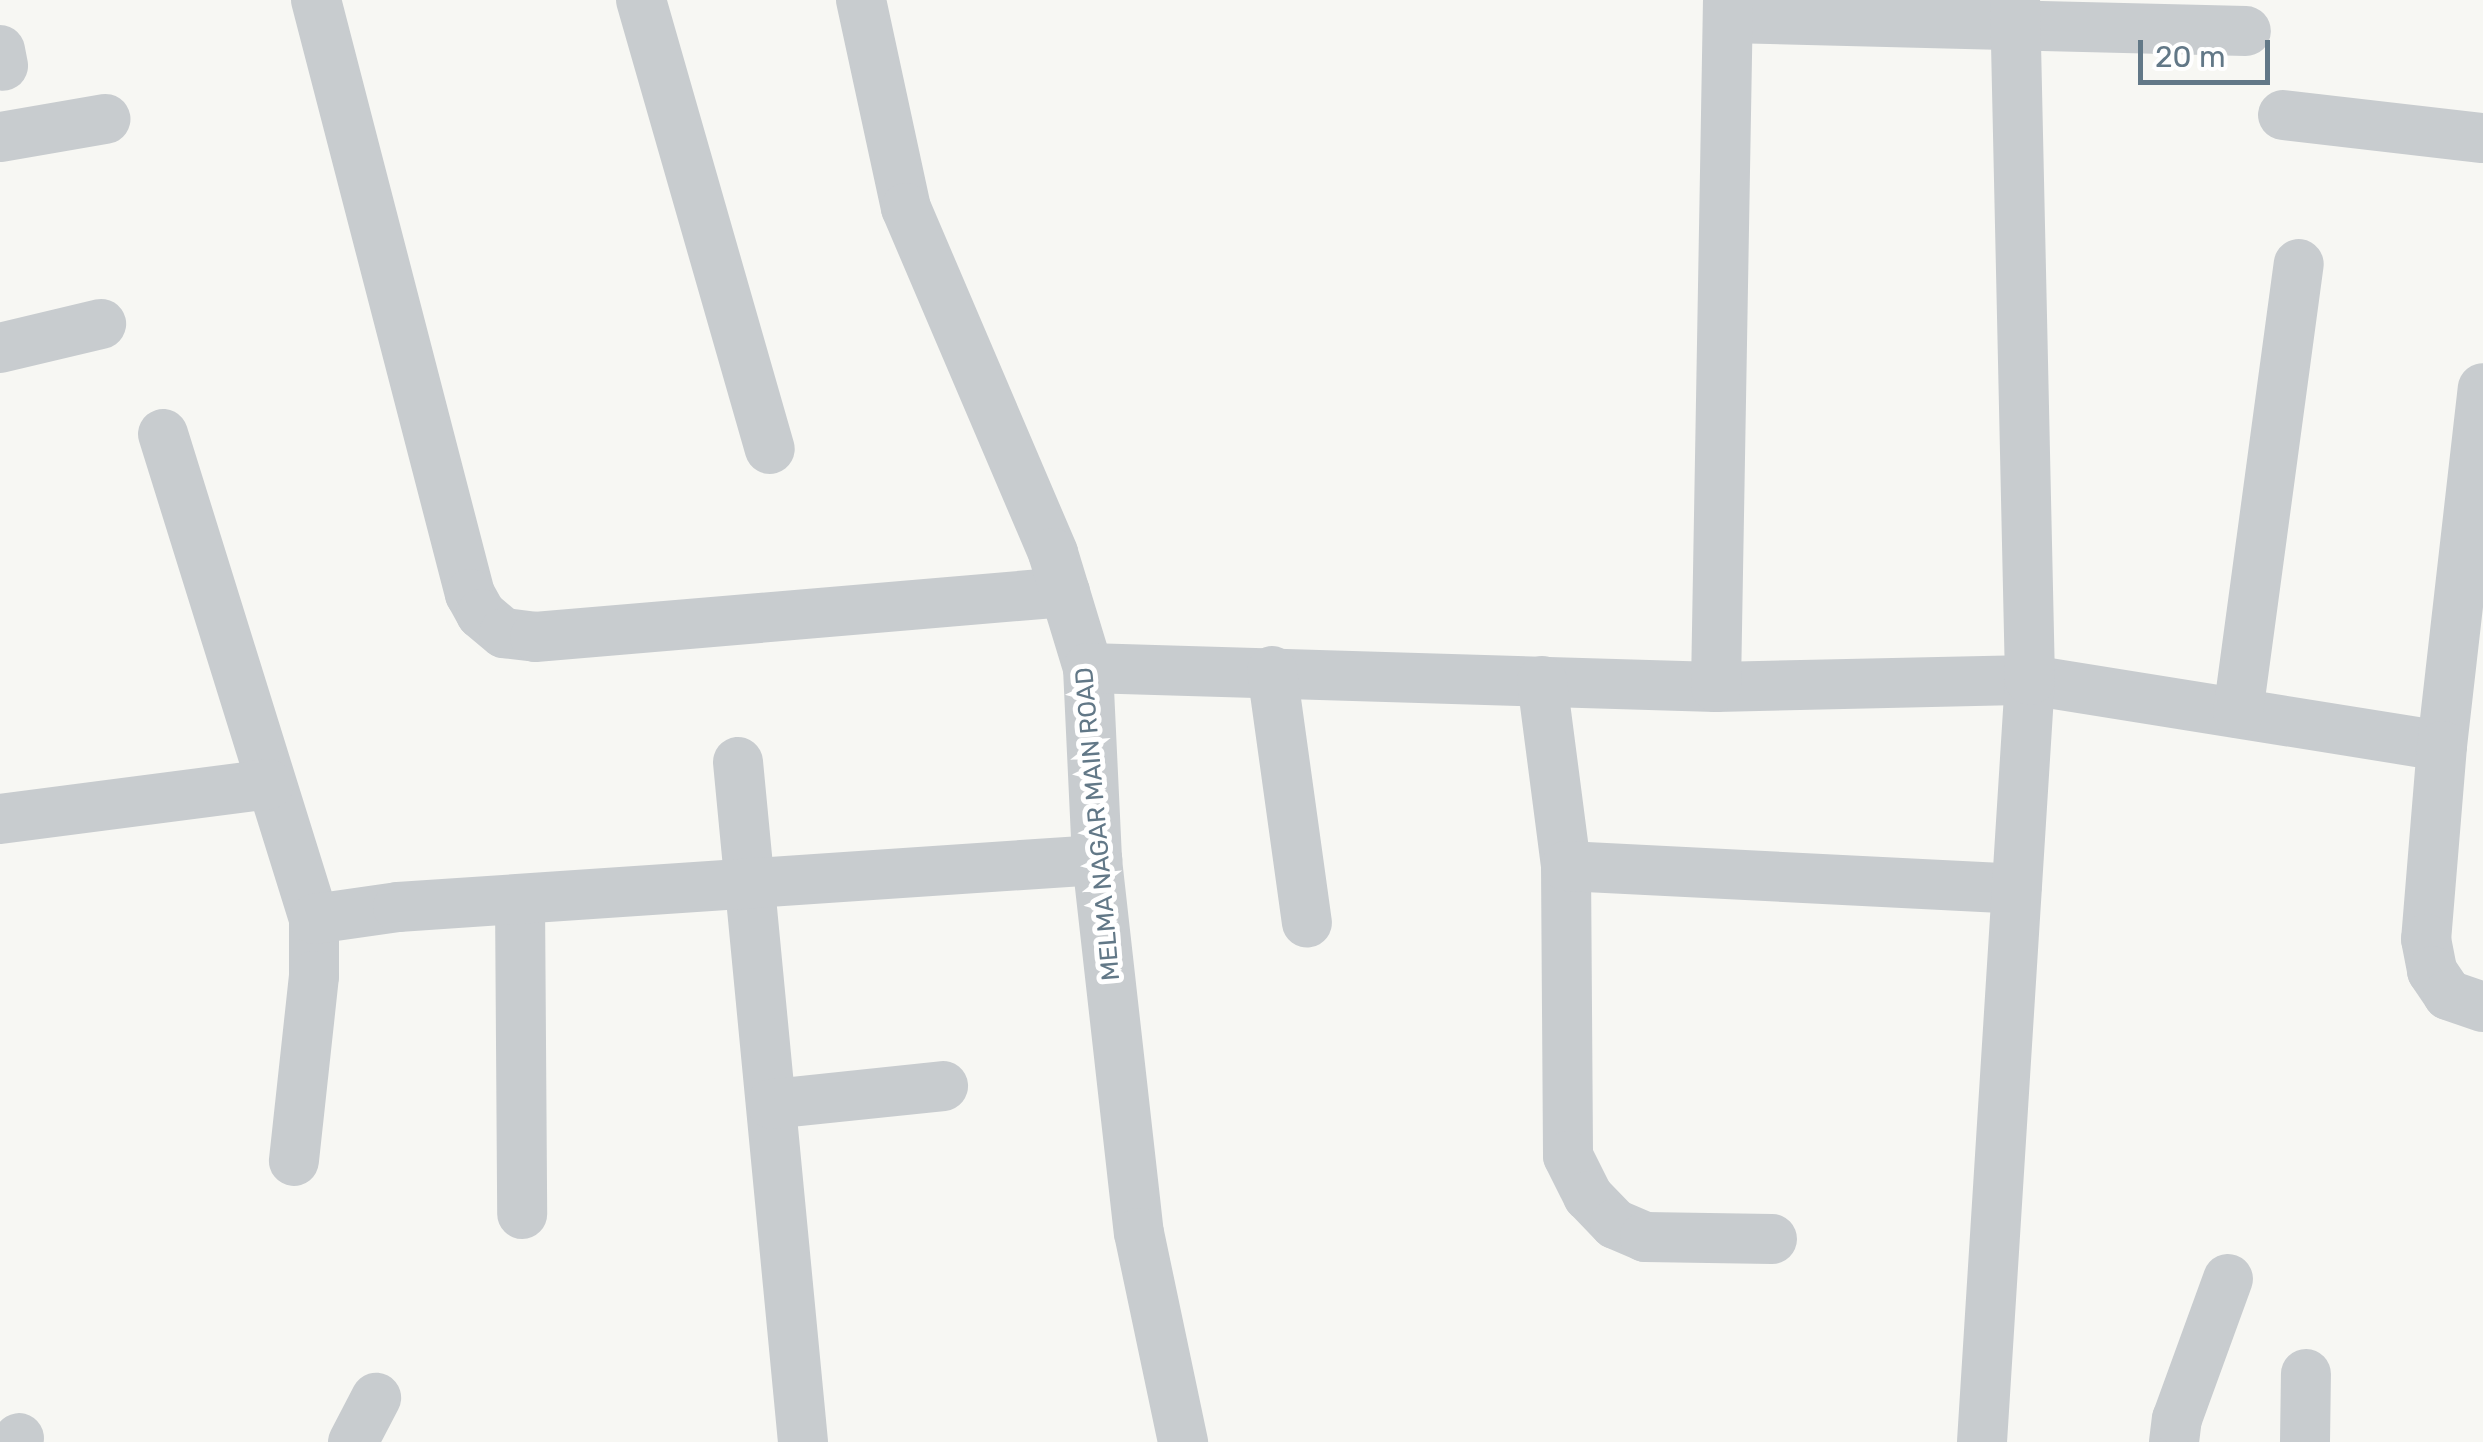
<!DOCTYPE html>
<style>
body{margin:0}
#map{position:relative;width:2483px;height:1442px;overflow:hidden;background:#f7f7f3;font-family:Rubik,sans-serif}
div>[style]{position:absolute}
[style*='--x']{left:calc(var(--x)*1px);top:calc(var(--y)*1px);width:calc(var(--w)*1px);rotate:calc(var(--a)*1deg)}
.minor>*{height:50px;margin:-25px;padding:0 25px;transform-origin:25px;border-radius:25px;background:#c8cccf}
span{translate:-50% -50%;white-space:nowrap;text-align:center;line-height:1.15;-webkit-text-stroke:10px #fff;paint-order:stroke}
.street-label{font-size:25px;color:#627887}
.scale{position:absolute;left:2138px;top:40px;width:132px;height:45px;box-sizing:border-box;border:5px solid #627887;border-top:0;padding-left:12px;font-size:30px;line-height:35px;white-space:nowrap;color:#627887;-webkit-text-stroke:8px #fff;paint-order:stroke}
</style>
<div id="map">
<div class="minor">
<div style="--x:316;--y:0;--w:614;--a:75.47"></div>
<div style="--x:470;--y:594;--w:23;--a:61"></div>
<div style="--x:481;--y:614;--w:30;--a:40"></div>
<div style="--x:504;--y:633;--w:31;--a:7"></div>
<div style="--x:535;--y:637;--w:532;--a:-4.85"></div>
<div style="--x:641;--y:0;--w:467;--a:74"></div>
<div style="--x:861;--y:0;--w:213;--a:77.8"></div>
<div style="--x:906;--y:208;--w:375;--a:66.9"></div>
<div style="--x:1053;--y:553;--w:120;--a:73.1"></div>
<div style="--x:1088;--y:668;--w:192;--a:87.3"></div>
<div style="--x:1097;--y:860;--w:375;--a:83.6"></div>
<div style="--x:1139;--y:1233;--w:214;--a:78.1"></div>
<div style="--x:1728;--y:18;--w:518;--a:1.44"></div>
<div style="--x:0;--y:50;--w:16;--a:79"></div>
<div style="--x:2283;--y:115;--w:201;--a:6.6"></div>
<div style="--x:0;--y:137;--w:107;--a:-9.7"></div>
<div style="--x:0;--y:348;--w:104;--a:-13.4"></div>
<div style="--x:163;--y:434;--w:508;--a:72.71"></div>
<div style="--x:314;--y:919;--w:57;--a:90"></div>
<div style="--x:314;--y:976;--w:186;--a:96.2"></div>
<div style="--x:1088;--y:668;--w:628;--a:1.73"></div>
<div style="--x:1716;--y:687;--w:314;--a:-1.3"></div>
<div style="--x:2030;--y:680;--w:417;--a:9.1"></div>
<div style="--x:2442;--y:746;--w:360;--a:-83.5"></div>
<div style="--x:1272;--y:671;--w:254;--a:82.1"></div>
<div style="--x:1542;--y:681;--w:187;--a:82.6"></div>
<div style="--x:1566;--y:866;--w:290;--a:89.6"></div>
<div style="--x:1568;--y:1156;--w:45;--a:63.4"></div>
<div style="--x:1588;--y:1196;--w:39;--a:46"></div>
<div style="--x:1615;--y:1224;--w:33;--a:23"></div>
<div style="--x:1645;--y:1237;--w:127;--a:0.9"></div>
<div style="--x:1716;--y:687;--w:687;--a:-89"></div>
<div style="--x:2238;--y:713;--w:453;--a:-82.3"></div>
<div style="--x:2442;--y:746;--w:194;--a:94.7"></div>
<div style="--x:2426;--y:939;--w:33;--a:79"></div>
<div style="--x:2432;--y:971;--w:29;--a:56"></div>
<div style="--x:2448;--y:995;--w:37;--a:19"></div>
<div style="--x:738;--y:762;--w:683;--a:84.54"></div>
<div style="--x:0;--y:819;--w:271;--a:-7.4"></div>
<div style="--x:1566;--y:866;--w:451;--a:2.9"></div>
<div style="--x:520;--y:899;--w:315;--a:89.6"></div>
<div style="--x:314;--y:919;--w:85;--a:-8.1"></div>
<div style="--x:398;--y:907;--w:701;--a:-3.85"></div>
<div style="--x:772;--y:1104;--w:172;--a:-6"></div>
<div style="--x:18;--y:1442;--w:4;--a:-76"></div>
<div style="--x:353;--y:1442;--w:50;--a:-62.4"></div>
<div style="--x:1982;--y:1442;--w:764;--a:-86.4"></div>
<div style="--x:2030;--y:680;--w:680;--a:-91.26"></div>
<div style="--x:2174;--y:1442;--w:23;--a:-83"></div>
<div style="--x:2177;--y:1419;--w:149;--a:-70"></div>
<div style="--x:2305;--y:1442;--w:68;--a:-89.2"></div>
</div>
<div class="street-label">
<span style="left:1098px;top:824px;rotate:-95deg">MELMA NAGAR MAIN ROAD</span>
</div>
<div class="scale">20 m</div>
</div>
